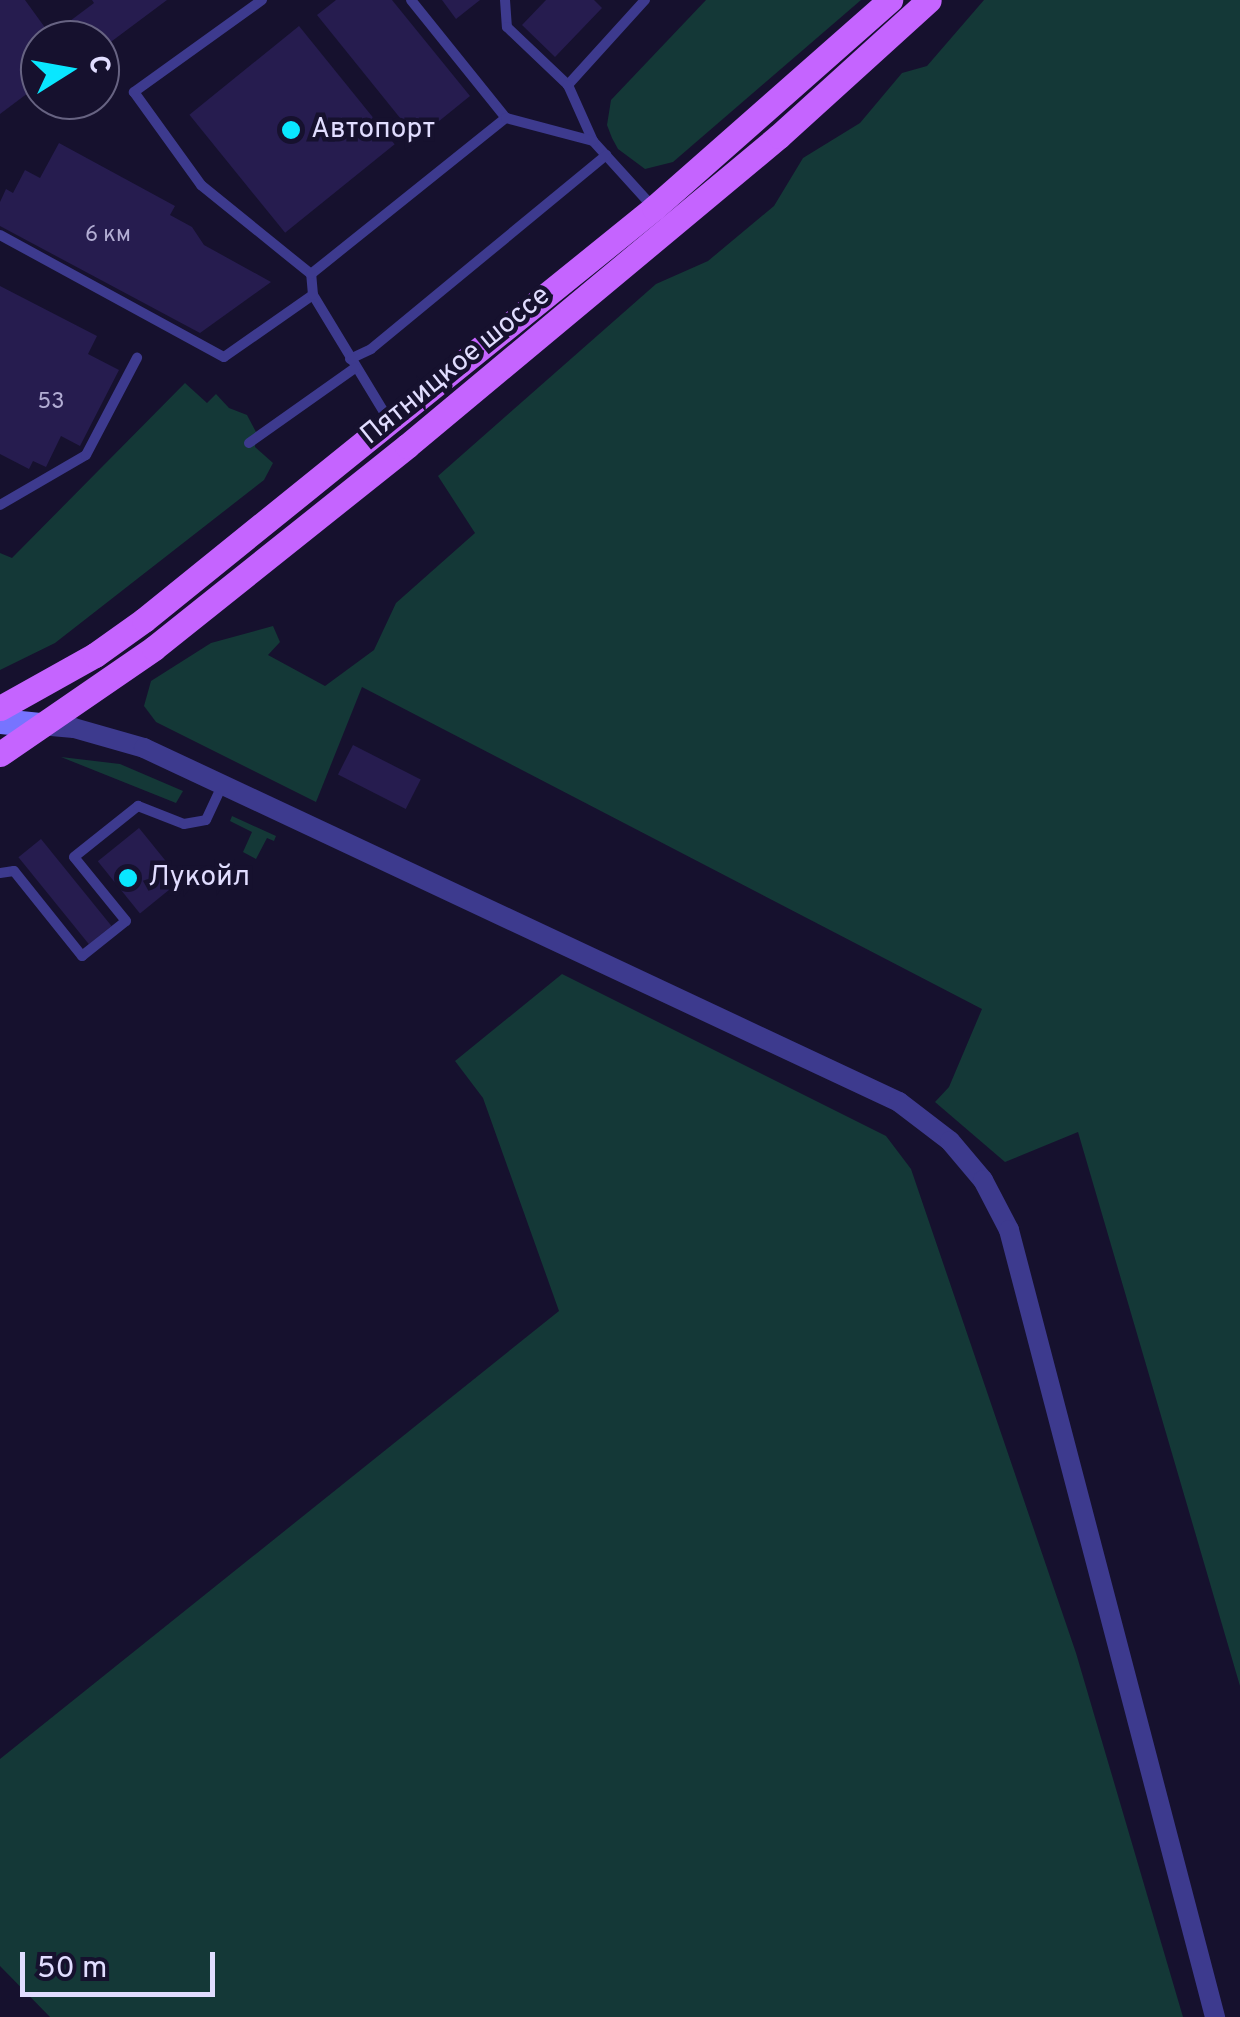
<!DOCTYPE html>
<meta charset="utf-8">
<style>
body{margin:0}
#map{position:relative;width:1240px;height:2017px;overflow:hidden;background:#16112e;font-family:Overpass,sans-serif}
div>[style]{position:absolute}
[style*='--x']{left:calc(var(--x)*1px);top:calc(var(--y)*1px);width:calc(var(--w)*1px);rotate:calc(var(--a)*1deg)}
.green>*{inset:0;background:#143837}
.building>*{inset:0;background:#261c4f;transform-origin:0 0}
.service>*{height:10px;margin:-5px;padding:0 5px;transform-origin:5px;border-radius:5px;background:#3d3a8e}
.minor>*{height:20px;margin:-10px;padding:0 10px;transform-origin:10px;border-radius:10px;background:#3d3a8e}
.secondary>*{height:25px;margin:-12.5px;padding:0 12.5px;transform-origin:12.5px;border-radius:12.5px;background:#7774ff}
.primary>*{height:25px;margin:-12.5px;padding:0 12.5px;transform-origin:12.5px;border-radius:12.5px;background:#c564ff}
.dots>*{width:28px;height:28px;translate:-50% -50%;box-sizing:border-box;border:5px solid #16112e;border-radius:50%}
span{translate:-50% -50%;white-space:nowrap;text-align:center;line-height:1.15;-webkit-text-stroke:9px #16112e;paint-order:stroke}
.number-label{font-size:22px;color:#b2add3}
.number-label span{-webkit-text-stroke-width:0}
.poi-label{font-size:28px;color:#e1ddff}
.left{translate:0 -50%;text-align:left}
.street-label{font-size:28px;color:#e1ddff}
.north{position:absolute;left:20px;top:20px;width:100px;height:100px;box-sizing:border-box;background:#16112e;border:2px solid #676382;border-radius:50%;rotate:79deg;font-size:28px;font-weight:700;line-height:40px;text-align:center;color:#e1ddff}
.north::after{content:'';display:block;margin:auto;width:35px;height:45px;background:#09e7ff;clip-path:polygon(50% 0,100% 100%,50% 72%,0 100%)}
.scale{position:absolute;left:20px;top:1952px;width:195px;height:45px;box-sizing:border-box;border:5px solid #e1ddff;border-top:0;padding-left:12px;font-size:30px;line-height:35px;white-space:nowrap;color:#e1ddff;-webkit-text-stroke:8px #16112e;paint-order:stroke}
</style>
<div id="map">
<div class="green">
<div style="clip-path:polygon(706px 0,861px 0,673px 162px,645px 169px,618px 149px,612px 138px,607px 125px,611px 100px)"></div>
<div style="clip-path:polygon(984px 0,1240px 0,1240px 1686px,1078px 1132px,1005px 1162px,935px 1102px,949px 1087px,982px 1009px,362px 687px,316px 802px,156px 722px,144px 706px,151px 681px,211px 643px,273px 626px,280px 642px,268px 655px,325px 686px,374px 650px,396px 603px,475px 533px,438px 476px,656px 284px,708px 261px,774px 206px,803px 158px,860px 123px,902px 73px,927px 66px)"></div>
<div style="clip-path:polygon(185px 383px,207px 403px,216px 394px,229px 408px,247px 415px,256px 432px,255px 447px,273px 463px,264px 480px,55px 643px,0 670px,0 553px,12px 558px)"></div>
<div style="clip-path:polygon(61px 757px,120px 764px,183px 791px,176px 803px)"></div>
<div style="clip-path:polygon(232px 816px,276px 836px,274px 841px,267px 838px,256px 859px,243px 852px,252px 832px,230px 821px)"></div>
<div style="clip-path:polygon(562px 974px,886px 1136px,911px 1169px,1076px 1653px,1183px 2017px,50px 2017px,0 1966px,0 1759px,559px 1311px,483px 1098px,455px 1061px)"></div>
</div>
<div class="building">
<div style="clip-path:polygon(0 0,25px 0,54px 40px,40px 40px,40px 84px,0 114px)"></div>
<div style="clip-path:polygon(92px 0,167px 0,100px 50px,100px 40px,83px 40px,70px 21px,94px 3px)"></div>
<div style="clip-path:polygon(336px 0,392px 0,470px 96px,417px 139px,317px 15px)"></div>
<div style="clip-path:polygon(442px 0,480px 0,456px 19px)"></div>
<div style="clip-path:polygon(546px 0,594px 0,602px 8px,555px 57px,522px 25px)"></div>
<div style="left:299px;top:26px;width:152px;height:141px;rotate:51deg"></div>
<div style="clip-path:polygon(59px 143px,175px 206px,170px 215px,192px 227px,204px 245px,271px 282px,200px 333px,0 226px,0 202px,6px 189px,13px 193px,25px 170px,40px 178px)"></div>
<div style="clip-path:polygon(0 286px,97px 336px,88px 354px,119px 370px,80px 446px,61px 436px,46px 467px,33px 461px,29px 469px,0 454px)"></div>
<div style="left:353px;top:745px;width:76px;height:33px;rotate:27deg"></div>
<div style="left:139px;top:828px;width:67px;height:53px;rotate:51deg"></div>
<div style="left:41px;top:839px;width:112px;height:29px;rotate:51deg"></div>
</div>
<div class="service">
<div style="--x:262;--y:0;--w:158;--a:144.3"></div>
<div style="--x:134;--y:92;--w:115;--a:54.2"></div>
<div style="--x:201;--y:185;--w:141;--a:39"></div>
<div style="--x:411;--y:0;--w:151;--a:51.2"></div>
<div style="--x:505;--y:0;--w:27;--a:86"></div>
<div style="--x:507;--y:27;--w:84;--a:43.6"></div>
<div style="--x:645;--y:0;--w:115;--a:132.2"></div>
<div style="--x:568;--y:85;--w:61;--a:65.9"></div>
<div style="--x:593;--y:141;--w:88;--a:47.8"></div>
<div style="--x:0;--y:235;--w:255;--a:28.6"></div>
<div style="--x:224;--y:357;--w:108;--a:-34.9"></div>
<div style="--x:350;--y:359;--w:23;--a:-25"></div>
<div style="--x:371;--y:349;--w:305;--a:-39.5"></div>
<div style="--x:390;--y:422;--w:149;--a:-121.2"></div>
<div style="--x:313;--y:295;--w:21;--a:-95"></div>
<div style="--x:311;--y:274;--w:250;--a:-38.7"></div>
<div style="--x:506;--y:118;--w:90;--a:14.8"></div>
<div style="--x:249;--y:443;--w:130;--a:-35.3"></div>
<div style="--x:0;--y:505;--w:99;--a:-30.2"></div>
<div style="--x:86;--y:455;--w:110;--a:-62.3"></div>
<div style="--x:0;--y:873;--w:14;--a:-8"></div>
<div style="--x:14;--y:871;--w:109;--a:51.3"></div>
<div style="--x:82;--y:956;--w:56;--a:-38.5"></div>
<div style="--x:126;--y:921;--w:82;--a:-129.1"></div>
<div style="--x:74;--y:857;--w:82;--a:-38.6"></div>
<div style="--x:138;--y:806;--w:49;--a:21.4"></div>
<div style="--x:184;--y:824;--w:22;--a:-10"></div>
<div style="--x:206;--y:820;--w:40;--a:-65"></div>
</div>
<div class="minor">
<div style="--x:40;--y:725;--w:34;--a:5"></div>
<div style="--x:74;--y:728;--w:73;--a:15.9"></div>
<div style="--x:144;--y:748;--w:834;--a:25.12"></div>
<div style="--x:899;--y:1102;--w:64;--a:37.4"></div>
<div style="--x:950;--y:1141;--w:51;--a:49.8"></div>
<div style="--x:983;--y:1180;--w:56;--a:62.5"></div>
<div style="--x:1009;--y:1230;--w:814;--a:75.33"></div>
</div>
<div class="secondary">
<div style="--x:0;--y:721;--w:40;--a:5.7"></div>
</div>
<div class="primary">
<div style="--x:0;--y:708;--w:109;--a:-29.2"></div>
<div style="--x:95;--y:655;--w:60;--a:-35.5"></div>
<div style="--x:144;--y:620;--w:656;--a:-38.93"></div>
<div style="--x:654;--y:208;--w:315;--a:-41.4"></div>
<div style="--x:0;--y:754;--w:187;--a:-34.5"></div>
<div style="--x:154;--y:648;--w:324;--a:-38.6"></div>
<div style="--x:407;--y:446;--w:484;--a:-39.8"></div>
<div style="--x:779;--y:136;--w:202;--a:-42.2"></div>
</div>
<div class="dots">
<div style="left:291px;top:130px;background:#09e7ff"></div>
<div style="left:128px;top:878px;background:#09e7ff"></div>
</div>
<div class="number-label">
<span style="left:108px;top:236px">6 км</span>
<span style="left:51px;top:403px">53</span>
</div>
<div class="poi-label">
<span class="left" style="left:311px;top:130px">Автопорт</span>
<span class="left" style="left:148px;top:878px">Лукойл</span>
</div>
<div class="street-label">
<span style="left:456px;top:366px;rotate:-39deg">Пятницкое шоссе</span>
</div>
<div class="north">С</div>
<div class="scale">50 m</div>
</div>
